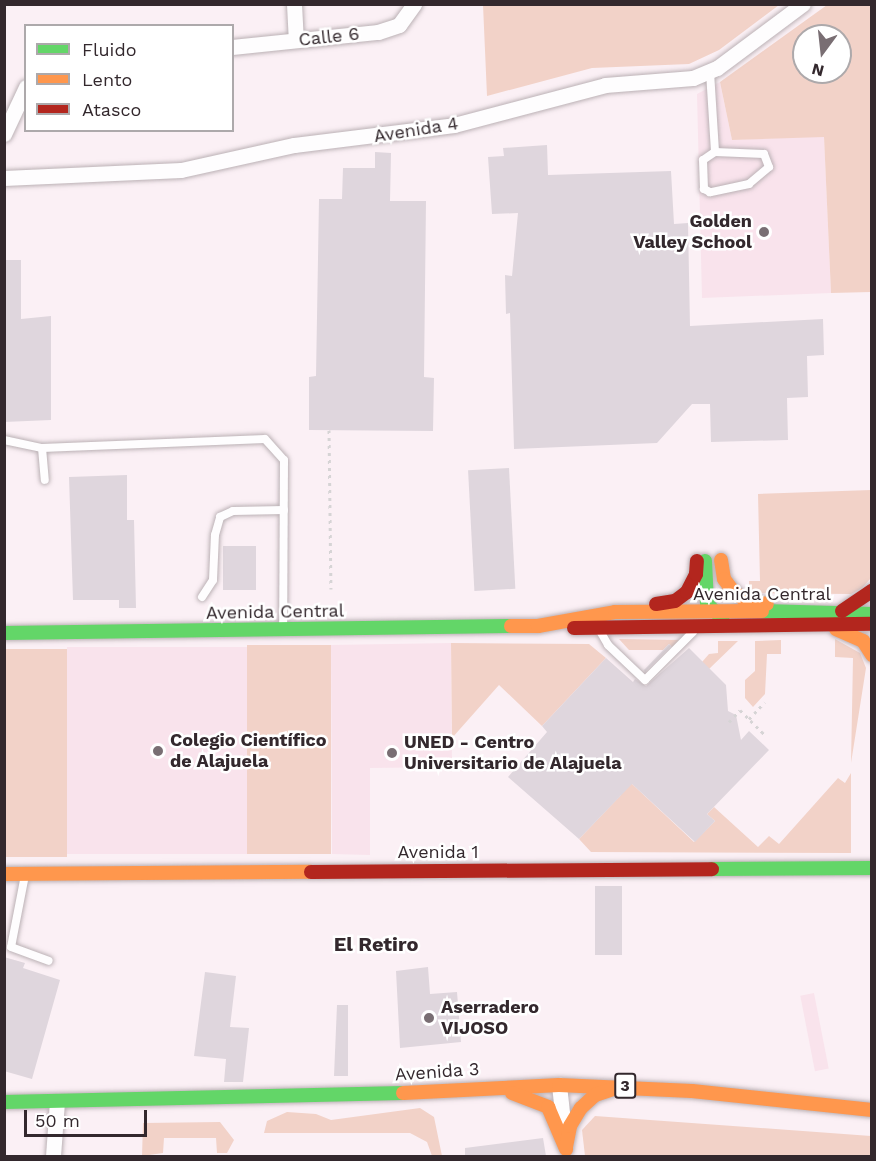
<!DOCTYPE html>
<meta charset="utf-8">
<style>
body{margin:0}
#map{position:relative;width:876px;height:1161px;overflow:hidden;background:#fbf0f5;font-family:"Work Sans",sans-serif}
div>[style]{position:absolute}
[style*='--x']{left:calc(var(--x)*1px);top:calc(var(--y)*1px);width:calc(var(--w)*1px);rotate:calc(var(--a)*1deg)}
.built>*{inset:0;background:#f9e3ec;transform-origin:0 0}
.green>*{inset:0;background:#f2d2c8;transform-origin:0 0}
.building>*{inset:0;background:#dfd6dd;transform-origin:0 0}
.path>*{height:3px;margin-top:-1.5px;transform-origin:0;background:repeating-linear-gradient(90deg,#d6d4d5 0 3px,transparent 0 7.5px)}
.roads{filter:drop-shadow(0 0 2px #bbb1b5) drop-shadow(0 0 2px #bbb1b5)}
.lane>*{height:8px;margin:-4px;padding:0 4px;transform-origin:4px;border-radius:4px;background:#fefdfe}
.street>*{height:15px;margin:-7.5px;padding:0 7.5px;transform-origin:7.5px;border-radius:7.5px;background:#fefdfe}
.fast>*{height:14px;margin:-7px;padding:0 7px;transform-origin:7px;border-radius:7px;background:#63d668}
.slow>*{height:14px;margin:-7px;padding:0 7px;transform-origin:7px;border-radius:7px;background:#ff974d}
.jam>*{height:14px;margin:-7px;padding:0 7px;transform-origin:7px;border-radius:7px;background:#b3261e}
.dots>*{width:16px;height:16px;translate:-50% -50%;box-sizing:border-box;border:3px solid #fff;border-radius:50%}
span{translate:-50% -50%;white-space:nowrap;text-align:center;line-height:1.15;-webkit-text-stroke:5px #fff;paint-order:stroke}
.shield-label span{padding:2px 4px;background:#fff;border:2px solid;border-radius:4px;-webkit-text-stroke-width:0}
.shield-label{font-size:16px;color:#33282d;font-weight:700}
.street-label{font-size:18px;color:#33282d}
.poi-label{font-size:18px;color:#33282d;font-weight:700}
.right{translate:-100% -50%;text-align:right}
.left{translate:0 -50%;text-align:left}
.neighbourhood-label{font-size:20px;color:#33282d;font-weight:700}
.frame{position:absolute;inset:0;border:6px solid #33282d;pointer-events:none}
.legend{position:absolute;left:24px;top:24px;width:210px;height:108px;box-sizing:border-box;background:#fff;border:2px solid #ada9ab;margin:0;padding:8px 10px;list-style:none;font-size:18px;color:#33282d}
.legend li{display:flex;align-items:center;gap:12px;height:30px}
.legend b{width:30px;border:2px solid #ada9ab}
.north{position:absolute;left:792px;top:24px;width:60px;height:60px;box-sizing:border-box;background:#fff;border:2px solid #ada9ab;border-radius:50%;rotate:195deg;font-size:16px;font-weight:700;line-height:24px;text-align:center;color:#33282d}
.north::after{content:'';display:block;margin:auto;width:21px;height:27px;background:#796e73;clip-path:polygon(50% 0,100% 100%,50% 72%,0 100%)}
.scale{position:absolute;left:24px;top:1110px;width:123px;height:27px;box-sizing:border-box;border:3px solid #33282d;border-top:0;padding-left:8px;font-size:18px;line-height:21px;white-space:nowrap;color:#33282d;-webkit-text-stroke:4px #fff;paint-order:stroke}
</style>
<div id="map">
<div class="built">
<div style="clip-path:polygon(720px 82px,732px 140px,824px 136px,831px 293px,702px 298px,697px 94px)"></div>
<div style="clip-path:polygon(451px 643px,452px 767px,370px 768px,370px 855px,332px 854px,331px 645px)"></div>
<div style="left:247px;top:647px;width:207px;height:180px;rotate:90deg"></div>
<div style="left:814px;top:993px;width:77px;height:14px;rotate:79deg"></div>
</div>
<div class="green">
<div style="clip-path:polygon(483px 5px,483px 4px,779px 5px,719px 50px,689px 64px,592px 68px,487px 96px)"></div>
<div style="clip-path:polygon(evenodd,827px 5px,871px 5px,871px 292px,831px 293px,824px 137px,732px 140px,720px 82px,827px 5px,804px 36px,840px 36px,840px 72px,804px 72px,804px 36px)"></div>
<div style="clip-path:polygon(871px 490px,871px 578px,862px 588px,851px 594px,749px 593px,749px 581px,760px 581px,758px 494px)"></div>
<div style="clip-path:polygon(619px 639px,679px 640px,674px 649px,669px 644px,663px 650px,629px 650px)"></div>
<div style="clip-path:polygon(835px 639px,860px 653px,866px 668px,851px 763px,853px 658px,835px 657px)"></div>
<div style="clip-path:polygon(781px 640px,781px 654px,767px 654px,765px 694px,753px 707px,745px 698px,745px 680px,755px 671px,755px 641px)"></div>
<div style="clip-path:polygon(718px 641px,738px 641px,709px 669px,702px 662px,709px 654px,718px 653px)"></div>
<div style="clip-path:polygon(451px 643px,589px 644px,606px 658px,542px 726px,499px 685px,452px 738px)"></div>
<div style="left:331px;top:645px;width:209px;height:84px;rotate:90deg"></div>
<div style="left:5px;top:649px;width:62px;height:208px"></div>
<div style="clip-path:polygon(615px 768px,694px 842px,715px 821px,707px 814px,714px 807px,758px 847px,769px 836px,779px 844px,838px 778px,845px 783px,851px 773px,851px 853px,591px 852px,579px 839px,621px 795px)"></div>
<div style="clip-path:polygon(420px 1108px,434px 1117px,442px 1156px,432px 1156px,427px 1142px,410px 1133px,264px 1133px,267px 1121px,287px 1112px,316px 1114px,331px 1120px)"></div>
<div style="clip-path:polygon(595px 1116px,871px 1136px,871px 1156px,585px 1156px,582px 1130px)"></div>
<div style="clip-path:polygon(220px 1122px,234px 1140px,227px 1153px,217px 1153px,216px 1138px,164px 1138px,163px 1153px,142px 1156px,143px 1123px)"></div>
</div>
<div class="building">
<div style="clip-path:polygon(547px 145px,548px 175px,671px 171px,674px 224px,688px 223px,690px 326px,823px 319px,824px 355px,807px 356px,808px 397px,787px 398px,788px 440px,711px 442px,710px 404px,692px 404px,657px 443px,514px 449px,510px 313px,506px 314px,505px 275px,512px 276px,518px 213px,492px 214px,488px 157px,504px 156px,503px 148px)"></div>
<div style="clip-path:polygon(375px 152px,391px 153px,390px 201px,426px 201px,424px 377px,434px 378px,433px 431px,309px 430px,309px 377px,316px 376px,319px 199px,342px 199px,343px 168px,375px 168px)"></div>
<div style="clip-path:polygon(4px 260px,21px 260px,21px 319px,51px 316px,51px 420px,4px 422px)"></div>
<div style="left:509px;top:468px;width:121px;height:41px;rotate:87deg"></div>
<div style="clip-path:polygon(127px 475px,127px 520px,134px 520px,136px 608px,119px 608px,119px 600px,73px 600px,69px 477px)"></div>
<div style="left:223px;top:546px;width:33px;height:44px"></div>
<div style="clip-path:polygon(669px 644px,671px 646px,645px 672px,644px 670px)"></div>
<div style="clip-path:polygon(689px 648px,726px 685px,728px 711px,736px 715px,741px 740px,749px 731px,769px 750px,707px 814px,715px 821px,695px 842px,632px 784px,579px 839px,508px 777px,547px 732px,542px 726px,606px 658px,633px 682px,635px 679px,646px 686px)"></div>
<div style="left:595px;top:886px;width:27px;height:69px"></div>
<div style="clip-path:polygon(4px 957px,25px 963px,23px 968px,60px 980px,32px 1079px,4px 1071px)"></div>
<div style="clip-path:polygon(428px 967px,430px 994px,457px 992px,461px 1042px,400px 1048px,396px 971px)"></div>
<div style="clip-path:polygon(205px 972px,236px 976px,230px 1027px,249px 1028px,243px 1082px,224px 1082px,226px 1059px,194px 1056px)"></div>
<div style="clip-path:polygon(337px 1005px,348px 1005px,348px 1076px,334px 1076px)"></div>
<div style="clip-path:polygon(543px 1138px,546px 1156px,465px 1156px,465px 1148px)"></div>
</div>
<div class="path">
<div style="--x:329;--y:430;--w:159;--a:89.3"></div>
<div style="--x:749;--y:719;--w:23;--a:-47"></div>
<div style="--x:729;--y:722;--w:16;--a:-47"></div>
<div style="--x:740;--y:710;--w:34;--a:45"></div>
</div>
<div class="roads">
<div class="lane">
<div style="--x:710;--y:72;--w:80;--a:86.4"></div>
<div style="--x:715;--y:152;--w:49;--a:2.3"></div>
<div style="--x:764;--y:154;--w:14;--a:69"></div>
<div style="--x:769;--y:167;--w:26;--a:140"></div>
<div style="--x:749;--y:184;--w:40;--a:168"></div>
<div style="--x:710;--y:192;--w:7;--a:-153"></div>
<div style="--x:704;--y:189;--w:29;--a:-92"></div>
<div style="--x:703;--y:160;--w:14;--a:-34"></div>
<div style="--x:4;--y:440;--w:39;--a:12"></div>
<div style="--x:42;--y:448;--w:223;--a:-2.3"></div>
<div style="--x:265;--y:439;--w:28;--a:48"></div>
<div style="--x:284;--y:460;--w:168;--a:90.3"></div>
<div style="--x:42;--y:448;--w:32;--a:85"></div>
<div style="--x:202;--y:597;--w:20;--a:-57"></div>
<div style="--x:213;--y:580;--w:45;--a:-87.5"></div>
<div style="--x:215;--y:535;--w:19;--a:-74"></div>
<div style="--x:220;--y:517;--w:14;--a:-25"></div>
<div style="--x:233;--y:511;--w:51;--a:-1.1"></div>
<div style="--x:600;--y:631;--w:16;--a:60"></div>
<div style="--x:608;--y:645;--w:51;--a:43.4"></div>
<div style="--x:645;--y:680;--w:68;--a:-45"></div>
<div style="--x:25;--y:875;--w:73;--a:101"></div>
<div style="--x:11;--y:947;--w:40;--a:20.2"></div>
</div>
<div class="street">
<div style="--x:294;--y:4;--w:36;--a:87"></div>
<div style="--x:232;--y:47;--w:147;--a:-5.9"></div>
<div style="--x:378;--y:32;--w:22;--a:-18"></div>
<div style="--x:399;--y:25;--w:26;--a:-54"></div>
<div style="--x:4;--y:134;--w:52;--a:-64.9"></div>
<div style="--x:4;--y:178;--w:177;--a:-2.6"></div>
<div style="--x:181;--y:170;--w:116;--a:-12.5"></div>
<div style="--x:294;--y:145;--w:161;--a:-7.1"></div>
<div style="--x:454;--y:125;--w:156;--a:-14.8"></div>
<div style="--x:605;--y:85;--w:88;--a:-4.5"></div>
<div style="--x:693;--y:78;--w:26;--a:-23"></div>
<div style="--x:717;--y:68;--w:107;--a:-36.7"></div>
<div style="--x:559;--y:1085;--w:45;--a:83.7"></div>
<div style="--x:53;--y:1156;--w:54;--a:-85.8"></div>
</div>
<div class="fast">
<div style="--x:705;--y:561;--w:43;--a:87.3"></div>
<div style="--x:707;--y:604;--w:21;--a:43"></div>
<div style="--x:762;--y:611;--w:110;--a:1.6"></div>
<div style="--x:4;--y:633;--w:507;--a:-0.79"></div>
<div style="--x:712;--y:869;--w:160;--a:-0.4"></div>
<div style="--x:4;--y:1102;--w:399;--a:-1.3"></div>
</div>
<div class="slow">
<div style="--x:721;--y:560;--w:19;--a:81"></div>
<div style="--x:724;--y:579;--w:15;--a:53"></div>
<div style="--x:733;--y:591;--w:16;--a:38"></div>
<div style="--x:746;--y:601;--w:21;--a:8"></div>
<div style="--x:511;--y:626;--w:27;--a:0"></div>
<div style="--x:538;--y:626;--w:78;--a:-10.3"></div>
<div style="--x:615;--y:612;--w:147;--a:-0.4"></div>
<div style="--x:836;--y:629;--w:30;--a:24"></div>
<div style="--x:863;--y:641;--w:17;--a:57"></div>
<div style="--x:4;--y:874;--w:307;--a:-0.4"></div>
<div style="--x:403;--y:1093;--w:156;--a:-2.9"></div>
<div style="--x:559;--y:1085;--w:133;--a:2.6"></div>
<div style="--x:692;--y:1091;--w:181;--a:6"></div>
<div style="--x:512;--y:1093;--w:39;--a:21"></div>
<div style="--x:548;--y:1107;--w:46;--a:66.8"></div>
<div style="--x:566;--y:1147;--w:21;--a:-79"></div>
<div style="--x:570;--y:1126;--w:21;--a:-59"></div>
<div style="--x:581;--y:1108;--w:19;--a:-43"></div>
<div style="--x:595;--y:1095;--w:19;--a:-18"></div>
</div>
<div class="jam">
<div style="--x:656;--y:604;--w:19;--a:-9"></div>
<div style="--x:675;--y:601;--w:15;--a:-37"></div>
<div style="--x:687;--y:592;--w:20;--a:-63"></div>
<div style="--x:696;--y:574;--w:13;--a:-86"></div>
<div style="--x:842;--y:611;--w:36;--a:-34"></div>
<div style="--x:574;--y:628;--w:298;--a:-0.8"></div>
<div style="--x:311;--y:872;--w:401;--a:-0.4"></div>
</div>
</div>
<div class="dots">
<div style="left:764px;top:232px;background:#796e73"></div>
<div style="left:158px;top:751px;background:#796e73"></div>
<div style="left:392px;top:753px;background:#796e73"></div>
<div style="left:429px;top:1018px;background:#796e73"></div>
</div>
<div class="shield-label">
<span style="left:625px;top:1086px">3</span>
</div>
<div class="street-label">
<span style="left:329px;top:37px;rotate:-6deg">Calle 6</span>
<span style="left:416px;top:130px;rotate:-9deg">Avenida 4</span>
<span style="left:762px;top:594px">Avenida Central</span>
<span style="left:275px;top:612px;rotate:-1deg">Avenida Central</span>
<span style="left:438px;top:852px">Avenida 1</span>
<span style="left:437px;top:1072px;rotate:-4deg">Avenida 3</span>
</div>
<div class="poi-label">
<span class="right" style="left:752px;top:232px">Golden<br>Valley School</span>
<span class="left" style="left:170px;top:751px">Colegio Científico<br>de Alajuela</span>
<span class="left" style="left:404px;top:753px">UNED - Centro<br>Universitario de Alajuela</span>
<span class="left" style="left:441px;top:1018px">Aserradero<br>VIJOSO</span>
</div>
<div class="neighbourhood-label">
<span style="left:376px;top:944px">El Retiro</span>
</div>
<div class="frame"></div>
<ul class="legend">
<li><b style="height:8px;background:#63d668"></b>Fluido</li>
<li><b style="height:8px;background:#ff974d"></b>Lento</li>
<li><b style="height:8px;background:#b3261e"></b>Atasco</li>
</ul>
<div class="north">N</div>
<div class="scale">50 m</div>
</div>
